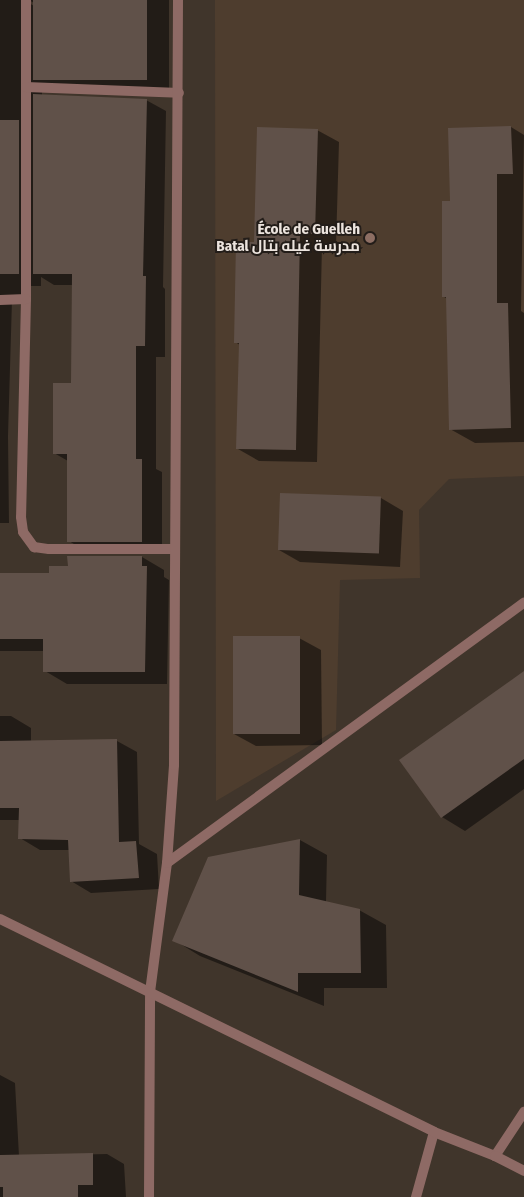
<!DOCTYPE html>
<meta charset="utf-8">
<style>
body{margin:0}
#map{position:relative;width:524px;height:1197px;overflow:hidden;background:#40352b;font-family:"Fira Sans Condensed",Cairo,sans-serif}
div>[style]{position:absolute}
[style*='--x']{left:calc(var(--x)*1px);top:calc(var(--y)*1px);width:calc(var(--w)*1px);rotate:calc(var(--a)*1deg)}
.built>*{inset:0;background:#4e3d2e}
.shadow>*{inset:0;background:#0007}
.building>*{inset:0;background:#605149;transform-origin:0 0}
.minor>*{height:10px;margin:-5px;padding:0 5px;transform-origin:5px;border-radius:5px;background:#8e6a65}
.tertiary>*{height:10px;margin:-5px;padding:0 5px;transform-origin:5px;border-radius:5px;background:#8e6a65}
.dots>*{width:14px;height:14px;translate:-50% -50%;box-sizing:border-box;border:2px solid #231d19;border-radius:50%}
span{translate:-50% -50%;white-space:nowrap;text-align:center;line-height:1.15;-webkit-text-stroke:4px #231d19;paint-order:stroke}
.poi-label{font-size:15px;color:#ece4de;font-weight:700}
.right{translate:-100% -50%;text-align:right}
</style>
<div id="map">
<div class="built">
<div style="clip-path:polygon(215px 0,524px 0,524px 476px,449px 479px,419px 510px,420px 578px,340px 580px,336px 730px,216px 801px)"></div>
</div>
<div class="shadow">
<div style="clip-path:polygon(0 0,24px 0,34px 6px,34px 3px,29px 0,169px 0,169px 97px,42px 84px,42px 96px,146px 100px,166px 111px,163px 287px,165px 289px,165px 357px,156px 357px,156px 469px,162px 472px,162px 553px,89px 553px,69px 541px,68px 461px,54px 453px,72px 384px,73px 285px,54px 285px,41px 277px,41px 286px,22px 286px,22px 300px,12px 300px,8px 436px,9px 523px,0 523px)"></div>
<div style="clip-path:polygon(511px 127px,524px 135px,521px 311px,524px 313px,524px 442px,475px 443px,450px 429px,447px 299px,443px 296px,452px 202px,450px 129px)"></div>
<div style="clip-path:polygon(317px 130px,339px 142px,336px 246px,322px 246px,317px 462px,259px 461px,238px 449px,240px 345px,235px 342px)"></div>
<div style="clip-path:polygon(381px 498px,403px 511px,400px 567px,300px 562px,279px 550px)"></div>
<div style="clip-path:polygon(142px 557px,164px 570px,164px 577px,169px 580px,167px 684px,67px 684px,45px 671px,44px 651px,0 651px,0 575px,50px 574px,69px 567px)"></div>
<div style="clip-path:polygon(299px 638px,321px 650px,322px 745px,256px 746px,234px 734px)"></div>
<div style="clip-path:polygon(524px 673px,524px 789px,465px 831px,442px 817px)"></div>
<div style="clip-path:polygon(0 716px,11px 716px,31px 728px,31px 742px,117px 741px,137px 752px,139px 844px,157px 854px,159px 889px,91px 893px,71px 881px,70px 850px,40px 850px,20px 838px,20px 820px,0 820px)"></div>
<div style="clip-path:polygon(300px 840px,327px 855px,326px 902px,359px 910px,386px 925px,387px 988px,324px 988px,324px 1006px,200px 956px,174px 940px,209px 859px)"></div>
<div style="clip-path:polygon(0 1075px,15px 1083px,19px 1156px,107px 1154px,124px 1164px,126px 1197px,0 1197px)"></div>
</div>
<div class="building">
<div style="left:33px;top:0;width:114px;height:80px"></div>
<div style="clip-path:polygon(33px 94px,147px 99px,143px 276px,146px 276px,145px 346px,136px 346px,136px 459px,142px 459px,142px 542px,67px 542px,67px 454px,53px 454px,53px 383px,71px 383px,72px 274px,33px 274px)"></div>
<div style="left:0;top:120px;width:19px;height:154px"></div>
<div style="clip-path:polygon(511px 126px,513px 174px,497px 174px,497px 303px,508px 303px,511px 428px,449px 430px,446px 297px,442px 297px,442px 201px,450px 201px,448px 128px)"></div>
<div style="clip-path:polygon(257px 127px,318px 129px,315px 234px,300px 234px,296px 450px,236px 449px,239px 343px,234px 343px,236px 242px,254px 242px)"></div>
<div style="left:280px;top:493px;width:101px;height:57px;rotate:2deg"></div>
<div style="clip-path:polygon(67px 556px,142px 556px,142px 566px,147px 566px,145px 672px,43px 672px,43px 639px,0 639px,0 573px,49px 573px,49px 566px,68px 566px)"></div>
<div style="left:233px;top:636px;width:67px;height:98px"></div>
<div style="clip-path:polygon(524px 671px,524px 759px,441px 818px,399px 760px)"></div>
<div style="clip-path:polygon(117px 739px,119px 842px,136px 841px,139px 878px,70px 882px,68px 840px,18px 839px,19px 808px,0 808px,0 741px)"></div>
<div style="clip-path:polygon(300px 839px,299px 895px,360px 909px,361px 973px,298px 973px,298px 992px,172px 941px,208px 857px)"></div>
<div style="clip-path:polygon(93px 1153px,93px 1185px,78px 1185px,78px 1197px,3px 1197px,3px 1187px,0 1187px,0 1155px)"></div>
</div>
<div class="minor">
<div style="--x:26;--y:0;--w:299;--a:90"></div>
<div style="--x:26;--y:299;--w:218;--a:91.3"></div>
<div style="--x:21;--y:517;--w:15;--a:82"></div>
<div style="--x:23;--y:532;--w:19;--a:54"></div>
<div style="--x:34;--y:547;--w:15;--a:8"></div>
<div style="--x:49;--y:549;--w:126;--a:0"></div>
<div style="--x:26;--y:87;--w:153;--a:2.2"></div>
<div style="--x:0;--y:300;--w:26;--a:-2"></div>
<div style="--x:167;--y:863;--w:442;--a:-36.1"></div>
<div style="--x:495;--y:1156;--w:53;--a:-56.6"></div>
<div style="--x:149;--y:1197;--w:205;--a:-89.7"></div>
<div style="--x:150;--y:992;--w:130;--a:-82.5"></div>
<div style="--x:167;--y:863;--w:98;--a:-85.9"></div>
<div style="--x:174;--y:765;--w:765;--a:-89.7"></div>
<div style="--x:416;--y:1197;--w:67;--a:-74.5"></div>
</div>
<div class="tertiary">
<div style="--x:0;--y:919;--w:483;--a:26.1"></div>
<div style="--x:434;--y:1132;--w:66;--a:21.5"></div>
<div style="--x:495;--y:1156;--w:33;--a:27"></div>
</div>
<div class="dots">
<div style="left:370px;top:238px;background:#8d6e63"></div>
</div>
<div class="poi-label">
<span class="right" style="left:360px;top:238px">École de Guelleh<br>Batal مدرسة غيله بتال</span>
</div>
</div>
